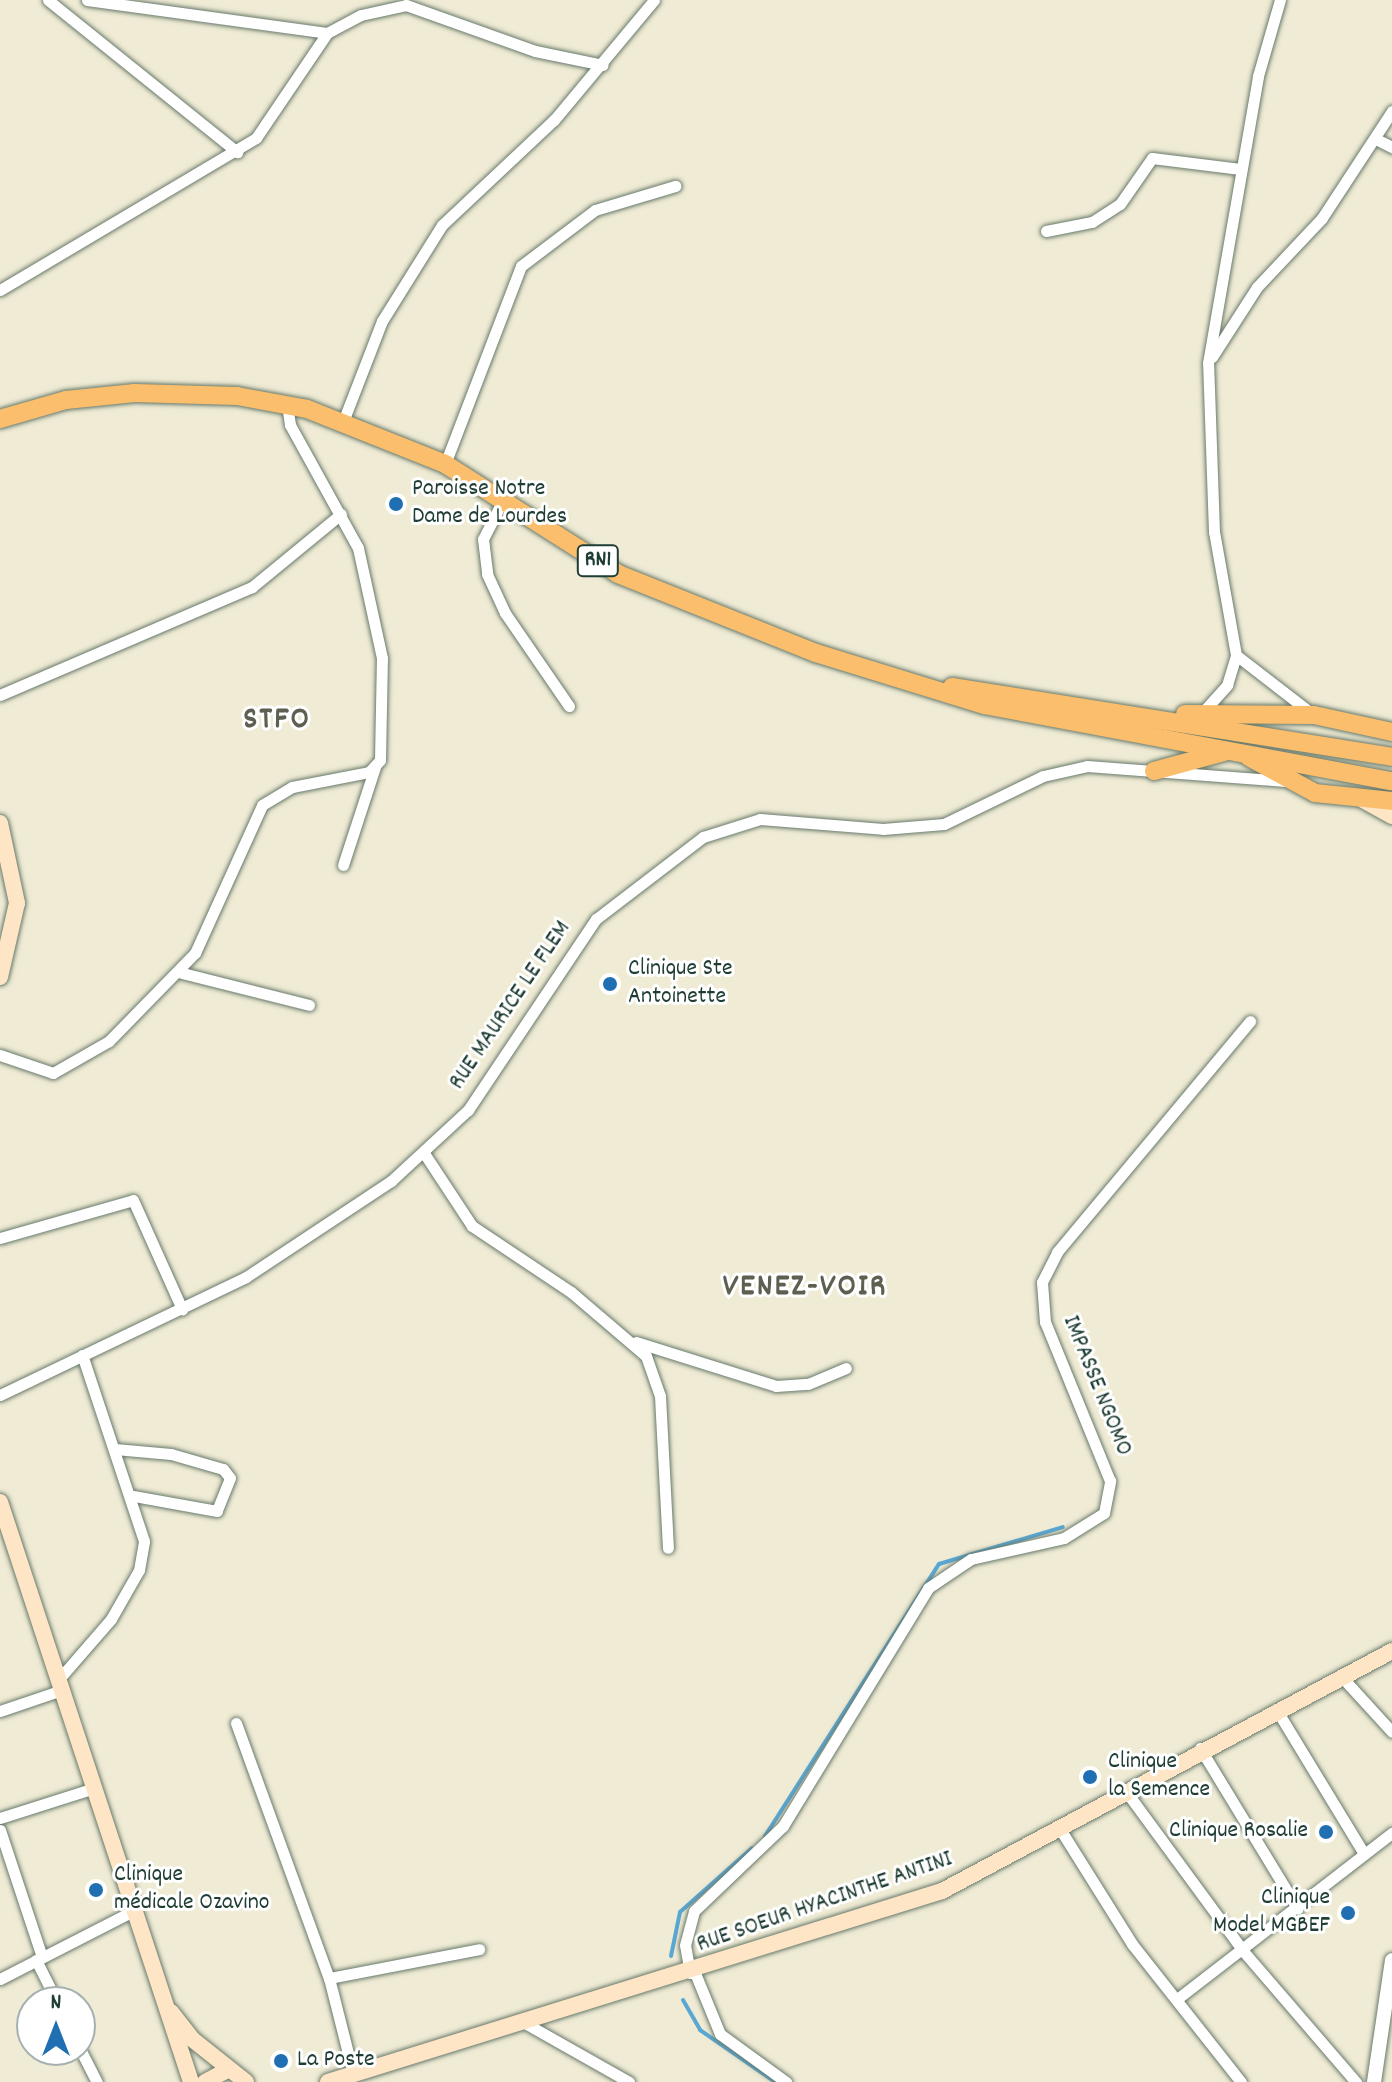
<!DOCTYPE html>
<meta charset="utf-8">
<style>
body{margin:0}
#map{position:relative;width:1392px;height:2082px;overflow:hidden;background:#efebd4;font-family:Dekko,sans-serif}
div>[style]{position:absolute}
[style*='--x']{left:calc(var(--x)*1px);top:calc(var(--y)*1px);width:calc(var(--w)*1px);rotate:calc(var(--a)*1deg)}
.stream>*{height:4px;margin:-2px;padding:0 2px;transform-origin:2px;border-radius:2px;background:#5aa7d3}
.roads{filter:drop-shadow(0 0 2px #687a6c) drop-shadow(0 0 2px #687a6c)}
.minor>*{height:11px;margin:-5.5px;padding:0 5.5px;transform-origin:5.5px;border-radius:5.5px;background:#fff}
.tertiary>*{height:14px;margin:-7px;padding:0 7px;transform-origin:7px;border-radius:7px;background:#fff}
.secondary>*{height:16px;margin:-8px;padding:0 8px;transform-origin:8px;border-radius:8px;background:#fde5c5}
.primary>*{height:18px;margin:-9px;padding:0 9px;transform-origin:9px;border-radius:9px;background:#fabe6d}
.dots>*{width:22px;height:22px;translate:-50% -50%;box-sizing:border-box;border:4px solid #fff;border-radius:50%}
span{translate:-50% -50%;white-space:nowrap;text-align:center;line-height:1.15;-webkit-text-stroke:6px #fff;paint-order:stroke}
.shield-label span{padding:2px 6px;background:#fff;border:2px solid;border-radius:6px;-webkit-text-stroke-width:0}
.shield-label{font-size:22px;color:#1f3d34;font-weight:700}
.poi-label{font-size:24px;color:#1f3d34}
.left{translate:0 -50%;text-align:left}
.right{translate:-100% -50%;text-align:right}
.street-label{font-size:24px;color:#1f3d34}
.district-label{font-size:32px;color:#5d5f50;font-weight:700;letter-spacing:2px}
.north{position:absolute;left:16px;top:1986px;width:80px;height:80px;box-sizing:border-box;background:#fff;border:2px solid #a5b1ae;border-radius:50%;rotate:0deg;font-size:22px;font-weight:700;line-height:32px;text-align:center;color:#1f3d34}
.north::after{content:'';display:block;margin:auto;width:28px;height:36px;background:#1f6fb2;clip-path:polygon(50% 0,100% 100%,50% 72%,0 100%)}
</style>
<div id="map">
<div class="stream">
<div style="--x:765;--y:1836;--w:323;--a:-57.4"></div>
<div style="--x:939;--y:1564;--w:129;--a:-16.6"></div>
<div style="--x:671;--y:1956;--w:45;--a:-78.4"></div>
<div style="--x:680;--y:1912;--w:96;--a:-41.6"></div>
<div style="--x:683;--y:2000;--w:34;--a:60"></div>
<div style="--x:700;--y:2030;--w:91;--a:34.7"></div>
</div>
<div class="roads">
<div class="minor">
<div style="--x:48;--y:0;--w:243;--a:38.8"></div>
<div style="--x:87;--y:0;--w:242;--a:7.8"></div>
<div style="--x:1378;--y:140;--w:16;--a:27"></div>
<div style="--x:1046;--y:231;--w:47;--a:-11.1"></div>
<div style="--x:1092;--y:222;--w:33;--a:-33"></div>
<div style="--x:1120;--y:204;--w:56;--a:-55.2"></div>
<div style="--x:1152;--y:158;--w:89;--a:7.1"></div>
<div style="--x:0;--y:290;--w:298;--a:-30.7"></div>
<div style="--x:256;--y:138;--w:127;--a:-55.9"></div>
<div style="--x:327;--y:33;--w:38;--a:-28"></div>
<div style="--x:361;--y:15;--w:46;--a:-12.5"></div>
<div style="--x:406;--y:5;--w:137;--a:19.6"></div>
<div style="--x:535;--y:51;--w:69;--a:11.6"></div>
<div style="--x:1212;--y:357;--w:83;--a:-57.3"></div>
<div style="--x:1257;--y:287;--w:95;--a:-46.7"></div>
<div style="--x:1322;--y:218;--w:128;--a:-56.8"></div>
<div style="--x:344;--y:419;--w:105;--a:-68.8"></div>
<div style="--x:382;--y:321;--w:113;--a:-58"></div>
<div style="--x:442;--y:225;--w:154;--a:-43.2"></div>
<div style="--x:554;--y:120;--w:156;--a:-50.2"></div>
<div style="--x:445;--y:464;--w:212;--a:-69"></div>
<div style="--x:521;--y:266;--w:93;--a:-37.1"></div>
<div style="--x:595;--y:210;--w:84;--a:-16.7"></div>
<div style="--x:504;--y:498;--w:46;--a:117.1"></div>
<div style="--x:483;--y:539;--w:35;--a:83"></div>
<div style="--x:487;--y:574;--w:43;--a:65.2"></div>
<div style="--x:505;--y:613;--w:113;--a:55.5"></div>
<div style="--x:1236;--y:655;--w:95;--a:37.7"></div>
<div style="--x:0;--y:695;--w:274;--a:-23.2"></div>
<div style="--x:252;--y:587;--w:115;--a:-39.4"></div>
<div style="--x:1202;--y:713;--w:38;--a:-48"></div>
<div style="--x:1227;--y:685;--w:31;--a:-73"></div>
<div style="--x:1236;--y:655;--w:125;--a:-100.1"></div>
<div style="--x:1214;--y:532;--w:169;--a:-92"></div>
<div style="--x:1208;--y:363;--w:291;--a:-80.1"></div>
<div style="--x:1258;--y:76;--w:79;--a:-73.9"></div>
<div style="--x:343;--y:865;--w:103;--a:-71.9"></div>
<div style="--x:182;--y:973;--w:131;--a:14.1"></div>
<div style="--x:0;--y:1055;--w:56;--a:18.8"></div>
<div style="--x:53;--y:1073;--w:64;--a:-29.7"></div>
<div style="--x:109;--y:1041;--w:123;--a:-45.7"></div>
<div style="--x:195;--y:953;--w:162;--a:-65.6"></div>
<div style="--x:262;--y:805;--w:35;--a:-31"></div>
<div style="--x:292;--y:787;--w:78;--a:-11"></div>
<div style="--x:369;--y:772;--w:16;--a:-47"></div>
<div style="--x:380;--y:760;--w:102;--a:-88.9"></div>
<div style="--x:382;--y:658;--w:113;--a:-102.3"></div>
<div style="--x:358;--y:548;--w:141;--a:-118.9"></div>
<div style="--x:290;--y:425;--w:21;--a:-98"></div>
<div style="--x:424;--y:1153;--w:87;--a:56.7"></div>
<div style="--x:472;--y:1226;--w:119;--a:33.7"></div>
<div style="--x:571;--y:1292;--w:99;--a:40.5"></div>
<div style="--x:646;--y:1356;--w:42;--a:70.7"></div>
<div style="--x:660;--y:1396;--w:152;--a:87"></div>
<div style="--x:0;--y:1238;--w:138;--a:-15.9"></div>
<div style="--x:133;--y:1200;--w:120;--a:65.8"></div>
<div style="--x:636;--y:1342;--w:147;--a:17.4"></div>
<div style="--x:776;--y:1386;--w:32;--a:-4"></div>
<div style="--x:808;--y:1384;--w:41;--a:-22.8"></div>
<div style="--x:0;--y:1395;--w:273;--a:-25.6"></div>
<div style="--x:246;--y:1277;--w:174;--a:-33.5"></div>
<div style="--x:391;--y:1181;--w:105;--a:-42.7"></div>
<div style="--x:468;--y:1110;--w:230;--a:-56.2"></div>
<div style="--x:596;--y:919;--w:135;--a:-37.5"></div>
<div style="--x:703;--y:837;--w:60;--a:-17.5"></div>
<div style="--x:760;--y:819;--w:123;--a:4.6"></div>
<div style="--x:883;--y:829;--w:61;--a:-4.7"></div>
<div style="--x:944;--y:824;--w:110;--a:-25.9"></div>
<div style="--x:1043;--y:776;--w:45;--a:-12.8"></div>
<div style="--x:1087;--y:766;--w:199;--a:4.3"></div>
<div style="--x:115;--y:1449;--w:56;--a:5.1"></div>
<div style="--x:171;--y:1454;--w:54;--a:16.1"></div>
<div style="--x:223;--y:1469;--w:11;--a:52"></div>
<div style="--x:230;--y:1478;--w:35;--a:112"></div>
<div style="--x:217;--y:1511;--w:84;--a:-169.8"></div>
<div style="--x:1340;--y:1675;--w:77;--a:47.6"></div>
<div style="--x:59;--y:1679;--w:79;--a:-49.1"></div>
<div style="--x:111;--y:1619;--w:56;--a:-60.3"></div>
<div style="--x:139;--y:1570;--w:29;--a:-80"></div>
<div style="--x:144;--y:1541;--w:196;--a:-108.4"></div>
<div style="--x:1276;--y:1709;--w:167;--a:58.7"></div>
<div style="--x:0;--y:1711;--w:65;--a:-18.7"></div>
<div style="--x:236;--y:1723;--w:271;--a:70"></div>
<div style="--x:329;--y:1978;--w:98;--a:75.8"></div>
<div style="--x:1200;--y:1748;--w:188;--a:58.7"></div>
<div style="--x:1125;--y:1790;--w:201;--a:53.7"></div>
<div style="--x:1244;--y:1952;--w:172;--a:49.3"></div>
<div style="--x:0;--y:1818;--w:99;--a:-17.7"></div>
<div style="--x:1060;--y:1829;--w:136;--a:57.9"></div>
<div style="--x:1132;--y:1944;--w:176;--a:51.7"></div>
<div style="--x:0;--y:1830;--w:134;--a:71.7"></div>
<div style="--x:36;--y:1960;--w:47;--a:63.4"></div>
<div style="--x:690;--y:1973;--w:28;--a:-100"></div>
<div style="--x:685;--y:1945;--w:35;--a:-75"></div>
<div style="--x:694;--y:1911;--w:123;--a:-43.7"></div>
<div style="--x:783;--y:1826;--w:279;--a:-58.6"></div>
<div style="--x:928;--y:1588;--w:52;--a:-34"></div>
<div style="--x:971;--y:1559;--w:95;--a:-12.7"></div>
<div style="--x:1064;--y:1538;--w:47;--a:-32"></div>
<div style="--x:1104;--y:1513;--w:33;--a:-79"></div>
<div style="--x:1110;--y:1481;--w:172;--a:-112.2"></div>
<div style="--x:1045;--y:1322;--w:40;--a:-94.3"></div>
<div style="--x:1042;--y:1282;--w:34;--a:-63"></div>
<div style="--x:1057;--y:1252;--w:301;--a:-50.1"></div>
<div style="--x:695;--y:1973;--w:66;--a:67.7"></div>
<div style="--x:720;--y:2034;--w:82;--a:36"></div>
<div style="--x:329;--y:1978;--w:153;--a:-10.9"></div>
<div style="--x:0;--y:1979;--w:152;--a:-27.1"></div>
<div style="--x:1177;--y:1999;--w:272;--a:-37.7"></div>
<div style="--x:523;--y:2022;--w:122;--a:29.5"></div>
<div style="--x:80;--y:2049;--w:37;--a:63"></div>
</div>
<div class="tertiary">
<div style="--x:1374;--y:2082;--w:123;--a:-81.6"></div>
</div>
<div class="secondary">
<div style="--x:1363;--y:800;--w:33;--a:29"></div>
<div style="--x:0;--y:823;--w:82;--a:78"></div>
<div style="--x:17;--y:903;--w:76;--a:102.9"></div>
<div style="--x:0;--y:1502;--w:611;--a:71.77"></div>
<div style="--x:171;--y:2012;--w:34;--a:52"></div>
<div style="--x:192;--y:2039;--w:69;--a:38.5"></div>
<div style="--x:205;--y:2082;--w:26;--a:-28"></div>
<div style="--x:328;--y:2082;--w:643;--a:-17.28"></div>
<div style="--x:942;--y:1891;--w:510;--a:-28.07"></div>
</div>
<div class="primary">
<div style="--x:0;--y:419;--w:69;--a:-16.1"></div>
<div style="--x:66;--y:400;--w:69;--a:-5.8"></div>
<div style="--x:135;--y:393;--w:102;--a:1.7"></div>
<div style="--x:237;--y:396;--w:71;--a:10.5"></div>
<div style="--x:307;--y:409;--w:149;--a:21.7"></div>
<div style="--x:445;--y:464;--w:205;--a:32.4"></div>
<div style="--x:618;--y:574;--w:213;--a:21.8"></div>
<div style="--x:816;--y:653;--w:176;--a:17.2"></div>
<div style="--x:984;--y:705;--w:415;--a:10.6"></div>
<div style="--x:952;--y:687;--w:446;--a:9"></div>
<div style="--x:1185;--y:714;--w:129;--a:0.4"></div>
<div style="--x:1314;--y:715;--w:80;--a:12.3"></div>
<div style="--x:1249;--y:757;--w:75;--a:28.6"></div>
<div style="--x:1315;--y:793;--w:77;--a:5.9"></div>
<div style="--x:1154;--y:771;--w:73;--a:-15.2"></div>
</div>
</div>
<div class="dots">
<div style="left:396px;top:504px;background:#1f6fb2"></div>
<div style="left:610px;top:984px;background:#1f6fb2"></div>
<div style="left:1090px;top:1777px;background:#1f6fb2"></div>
<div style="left:1326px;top:1832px;background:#1f6fb2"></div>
<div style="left:96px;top:1890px;background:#1f6fb2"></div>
<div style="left:1348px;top:1913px;background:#1f6fb2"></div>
<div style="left:281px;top:2061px;background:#1f6fb2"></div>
</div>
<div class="shield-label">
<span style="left:598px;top:561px">RN1</span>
</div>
<div class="poi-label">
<span class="left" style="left:412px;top:504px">Paroisse Notre<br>Dame de Lourdes</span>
<span class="left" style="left:628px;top:984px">Clinique Ste<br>Antoinette</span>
<span class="left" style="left:1108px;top:1777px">Clinique<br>la Semence</span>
<span class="right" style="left:1308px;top:1832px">Clinique Rosalie</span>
<span class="left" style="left:114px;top:1890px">Clinique<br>médicale Ozavino</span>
<span class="right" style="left:1330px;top:1913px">Clinique<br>Model MGBEF</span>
<span class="left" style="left:297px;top:2061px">La Poste</span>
</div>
<div class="street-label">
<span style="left:511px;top:1006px;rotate:-56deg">RUE MAURICE LE FLEM</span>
<span style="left:1096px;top:1386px;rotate:68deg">IMPASSE NGOMO</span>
<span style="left:825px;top:1903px;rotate:-19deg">RUE SOEUR HYACINTHE ANTINI</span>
</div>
<div class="district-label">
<span style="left:277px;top:721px">STFO</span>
<span style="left:805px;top:1288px">VENEZ-VOIR</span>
</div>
<div class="north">N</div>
</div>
